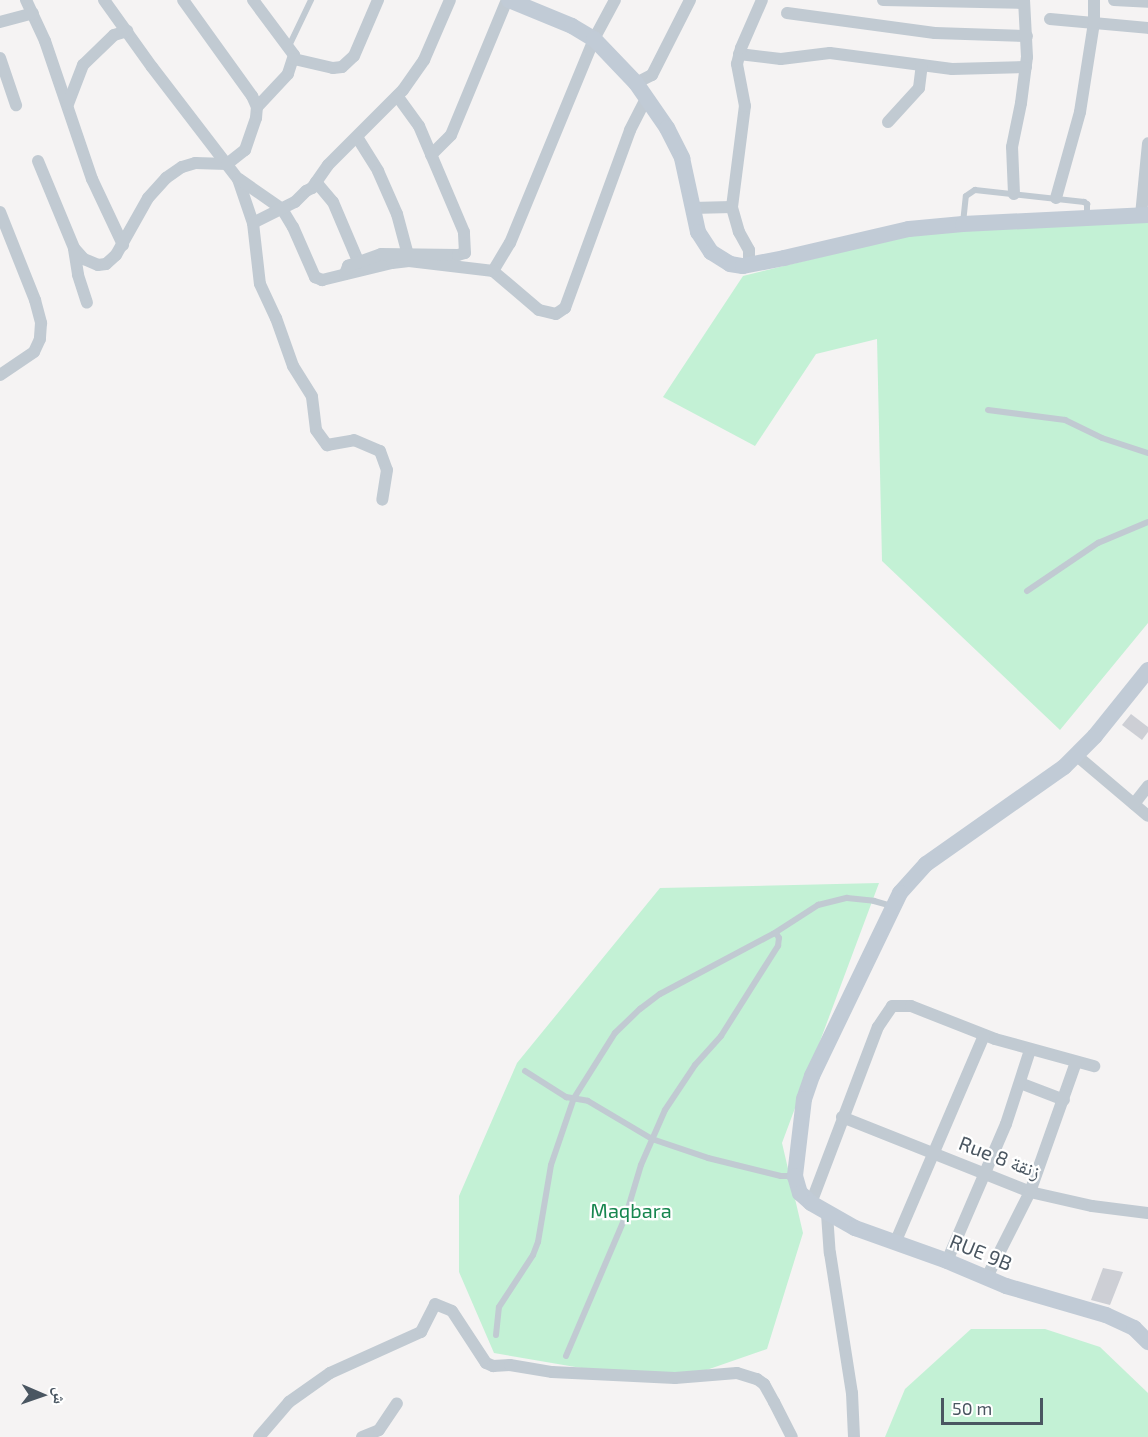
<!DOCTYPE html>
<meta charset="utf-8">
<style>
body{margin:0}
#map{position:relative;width:1148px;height:1437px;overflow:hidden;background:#f5f3f3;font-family:"Exo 2","Noto Naskh Arabic",sans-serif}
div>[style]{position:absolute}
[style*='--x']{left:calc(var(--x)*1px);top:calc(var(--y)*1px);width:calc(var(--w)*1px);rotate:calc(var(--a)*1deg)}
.green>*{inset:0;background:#c3f1d5}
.building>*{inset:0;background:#cdcfd5}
.lane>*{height:6px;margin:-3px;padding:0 3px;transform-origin:3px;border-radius:3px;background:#c1cad2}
.street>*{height:12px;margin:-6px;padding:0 6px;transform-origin:6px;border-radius:6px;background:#c1cad2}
.secondary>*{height:16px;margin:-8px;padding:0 8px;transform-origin:8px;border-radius:8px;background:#c1cbd6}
span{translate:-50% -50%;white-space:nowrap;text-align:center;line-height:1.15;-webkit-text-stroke:4.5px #fff;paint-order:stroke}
.street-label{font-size:20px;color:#4a5661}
.park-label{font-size:20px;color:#17864f}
.north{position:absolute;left:12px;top:1365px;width:60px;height:60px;-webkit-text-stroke:4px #fff;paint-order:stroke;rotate:92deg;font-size:16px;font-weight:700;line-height:24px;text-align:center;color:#4a5661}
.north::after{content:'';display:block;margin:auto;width:21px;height:27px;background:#4a5661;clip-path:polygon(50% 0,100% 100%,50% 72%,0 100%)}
.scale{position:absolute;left:941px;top:1398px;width:102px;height:27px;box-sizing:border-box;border:3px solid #4a5661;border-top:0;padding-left:8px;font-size:18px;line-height:21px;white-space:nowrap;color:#4a5661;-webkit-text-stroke:4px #fff;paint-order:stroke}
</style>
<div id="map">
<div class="green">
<div style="clip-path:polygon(1148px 221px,1148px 623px,1060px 730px,882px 561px,877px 339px,816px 354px,755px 446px,663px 397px,743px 276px,919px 233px)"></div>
<div style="clip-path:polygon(879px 883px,782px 1143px,803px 1233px,767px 1349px,669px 1383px,494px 1353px,459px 1272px,459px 1196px,517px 1063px,660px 888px)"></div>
<div style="clip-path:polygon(971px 1329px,1045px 1329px,1100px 1347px,1148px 1393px,1148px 1437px,885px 1437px,905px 1389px)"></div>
</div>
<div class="building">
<div style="clip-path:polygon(1131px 714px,1148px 727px,1148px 732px,1142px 740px,1122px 725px)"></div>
<div style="clip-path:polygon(1103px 1268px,1123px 1272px,1110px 1305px,1091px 1300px)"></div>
</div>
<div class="lane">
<div style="--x:289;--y:46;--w:51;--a:-64.4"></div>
<div style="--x:963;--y:223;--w:27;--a:-84"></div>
<div style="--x:966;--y:196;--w:11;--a:-34"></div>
<div style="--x:975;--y:190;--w:110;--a:6.3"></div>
<div style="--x:1084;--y:202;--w:4;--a:34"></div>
<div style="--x:1087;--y:204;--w:12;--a:90"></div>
<div style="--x:988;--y:410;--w:78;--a:7.4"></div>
<div style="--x:1065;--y:420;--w:41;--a:25.9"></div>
<div style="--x:1102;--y:438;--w:48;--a:18.1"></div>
<div style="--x:1027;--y:591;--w:86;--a:-34.1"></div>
<div style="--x:1098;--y:543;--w:54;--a:-22.8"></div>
<div style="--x:525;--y:1071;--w:49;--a:32.4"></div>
<div style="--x:566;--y:1097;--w:22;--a:10"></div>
<div style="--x:588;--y:1101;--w:74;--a:30.7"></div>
<div style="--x:652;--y:1139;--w:59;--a:18.7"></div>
<div style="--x:708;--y:1158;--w:75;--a:13.9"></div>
<div style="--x:781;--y:1176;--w:13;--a:0"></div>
<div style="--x:496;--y:1335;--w:28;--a:-84"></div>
<div style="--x:499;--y:1307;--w:62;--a:-56.8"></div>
<div style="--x:533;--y:1255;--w:14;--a:-69"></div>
<div style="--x:538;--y:1242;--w:78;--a:-80.4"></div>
<div style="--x:551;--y:1165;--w:71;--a:-71.1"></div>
<div style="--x:574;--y:1098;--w:77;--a:-57.8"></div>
<div style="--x:615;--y:1033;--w:35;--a:-44"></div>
<div style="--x:640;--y:1009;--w:25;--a:-37"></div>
<div style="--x:660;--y:994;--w:128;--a:-28"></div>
<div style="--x:773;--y:934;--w:54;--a:-32.8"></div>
<div style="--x:818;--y:905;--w:30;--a:-14"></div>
<div style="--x:847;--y:898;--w:27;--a:6"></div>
<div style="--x:874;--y:901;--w:18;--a:16"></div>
<div style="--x:566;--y:1356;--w:153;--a:-66.9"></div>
<div style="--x:626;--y:1215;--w:52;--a:-73.3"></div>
<div style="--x:641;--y:1165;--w:60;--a:-66.4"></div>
<div style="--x:665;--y:1110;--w:54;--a:-56.3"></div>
<div style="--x:695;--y:1065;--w:39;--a:-48"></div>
<div style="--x:721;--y:1036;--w:107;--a:-57.7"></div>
<div style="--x:778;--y:946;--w:8;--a:-83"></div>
<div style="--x:779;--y:938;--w:6;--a:-121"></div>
</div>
<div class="street">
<div style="--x:26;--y:0;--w:45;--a:65.1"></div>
<div style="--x:45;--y:41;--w:146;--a:71.2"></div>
<div style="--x:92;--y:179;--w:73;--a:64.8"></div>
<div style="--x:104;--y:0;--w:82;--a:54.4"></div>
<div style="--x:152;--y:67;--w:141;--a:52.5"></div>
<div style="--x:238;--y:179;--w:46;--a:71.2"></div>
<div style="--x:253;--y:223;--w:61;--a:83.5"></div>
<div style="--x:260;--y:284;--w:38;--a:65"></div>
<div style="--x:276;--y:318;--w:51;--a:70.5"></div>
<div style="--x:293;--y:366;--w:36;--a:58"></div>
<div style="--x:312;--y:397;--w:33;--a:83"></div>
<div style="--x:316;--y:430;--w:19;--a:54"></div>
<div style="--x:327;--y:445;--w:27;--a:-10"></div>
<div style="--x:354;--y:440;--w:28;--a:23"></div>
<div style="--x:380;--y:451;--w:20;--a:70"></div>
<div style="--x:387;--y:470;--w:30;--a:99"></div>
<div style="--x:253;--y:0;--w:69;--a:53.3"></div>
<div style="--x:294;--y:55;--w:20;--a:108"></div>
<div style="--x:288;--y:74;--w:45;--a:133.2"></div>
<div style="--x:883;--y:0;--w:141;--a:1.2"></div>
<div style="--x:1114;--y:0;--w:34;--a:3"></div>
<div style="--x:787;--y:13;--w:149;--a:7.7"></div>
<div style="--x:935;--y:33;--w:92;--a:1.9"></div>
<div style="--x:1050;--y:19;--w:98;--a:5.2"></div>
<div style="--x:0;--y:22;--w:34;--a:-15"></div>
<div style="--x:739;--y:54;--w:42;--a:6.8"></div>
<div style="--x:781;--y:59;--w:49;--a:-7"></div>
<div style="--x:830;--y:53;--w:123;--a:7.5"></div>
<div style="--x:952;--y:69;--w:74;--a:-1.5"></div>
<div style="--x:0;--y:58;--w:50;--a:71.2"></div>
<div style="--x:294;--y:59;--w:40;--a:13"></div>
<div style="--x:333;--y:68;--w:9;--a:-6"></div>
<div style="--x:342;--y:67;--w:16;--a:-43"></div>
<div style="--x:354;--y:56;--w:61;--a:-66.8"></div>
<div style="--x:636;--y:83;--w:18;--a:-27"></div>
<div style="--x:652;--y:75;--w:84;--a:-63.1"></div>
<div style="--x:68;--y:104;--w:42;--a:-69"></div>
<div style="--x:83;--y:65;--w:43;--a:-44.1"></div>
<div style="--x:114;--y:35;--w:14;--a:-17"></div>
<div style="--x:888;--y:122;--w:46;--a:-47.6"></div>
<div style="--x:919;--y:88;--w:23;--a:-83"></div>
<div style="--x:357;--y:137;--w:40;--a:58"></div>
<div style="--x:378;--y:171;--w:47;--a:66.2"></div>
<div style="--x:397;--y:214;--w:39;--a:75"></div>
<div style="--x:431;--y:155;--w:28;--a:-45"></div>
<div style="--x:451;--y:135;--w:146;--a:-67.5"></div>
<div style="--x:38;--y:161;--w:94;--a:67.5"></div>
<div style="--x:74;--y:248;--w:15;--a:48"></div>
<div style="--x:84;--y:259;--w:15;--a:23"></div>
<div style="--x:98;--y:265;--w:8;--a:-7"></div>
<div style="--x:106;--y:264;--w:13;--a:-42"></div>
<div style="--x:116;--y:255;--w:65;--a:-60.7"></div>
<div style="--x:148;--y:198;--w:27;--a:-48"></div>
<div style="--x:166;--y:178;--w:19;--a:-35"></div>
<div style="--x:182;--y:167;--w:14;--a:-17"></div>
<div style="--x:195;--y:163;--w:32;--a:2"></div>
<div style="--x:227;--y:164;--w:23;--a:-38"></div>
<div style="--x:245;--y:150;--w:34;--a:-71"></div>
<div style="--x:256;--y:118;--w:11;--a:-85"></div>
<div style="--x:257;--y:107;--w:12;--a:-114"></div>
<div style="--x:252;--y:96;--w:118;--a:-125.7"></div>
<div style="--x:239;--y:179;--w:52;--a:34.9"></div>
<div style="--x:282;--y:209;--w:21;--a:59"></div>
<div style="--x:293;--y:227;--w:55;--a:66.3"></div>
<div style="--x:315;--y:277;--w:8;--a:23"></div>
<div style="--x:322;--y:280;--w:72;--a:-13.7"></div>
<div style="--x:392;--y:263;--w:17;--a:-7"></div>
<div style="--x:409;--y:261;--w:85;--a:6.8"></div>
<div style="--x:493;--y:271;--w:33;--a:-59"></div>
<div style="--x:510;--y:243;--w:221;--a:-67.6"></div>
<div style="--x:594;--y:39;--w:44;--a:-61.7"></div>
<div style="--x:316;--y:182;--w:26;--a:50"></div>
<div style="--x:333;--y:202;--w:64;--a:67"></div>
<div style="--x:1014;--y:194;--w:47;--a:-92.4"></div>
<div style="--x:1012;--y:147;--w:45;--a:-78.4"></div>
<div style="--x:1021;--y:103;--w:46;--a:-82.6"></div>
<div style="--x:1027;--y:57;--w:57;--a:-93"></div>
<div style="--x:1056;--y:198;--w:89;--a:-74.4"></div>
<div style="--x:1080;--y:112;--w:90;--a:-81.1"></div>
<div style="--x:1094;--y:23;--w:23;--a:-90"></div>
<div style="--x:692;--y:208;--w:40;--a:-1.4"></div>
<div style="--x:0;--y:212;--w:95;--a:68.3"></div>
<div style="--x:35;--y:300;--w:24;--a:75"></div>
<div style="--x:41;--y:323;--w:16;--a:94"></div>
<div style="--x:40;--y:339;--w:14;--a:115"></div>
<div style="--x:34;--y:352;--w:41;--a:145.9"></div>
<div style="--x:1141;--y:215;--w:72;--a:-84.4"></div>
<div style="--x:253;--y:223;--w:47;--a:-26.6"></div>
<div style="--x:295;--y:202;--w:16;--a:-45"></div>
<div style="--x:306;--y:191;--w:7;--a:-27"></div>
<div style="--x:312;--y:188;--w:28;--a:-55"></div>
<div style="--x:328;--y:165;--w:106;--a:-45"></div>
<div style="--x:403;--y:90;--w:37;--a:-55"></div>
<div style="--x:424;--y:60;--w:65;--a:-66.6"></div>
<div style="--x:74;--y:249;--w:26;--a:81"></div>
<div style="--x:78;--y:275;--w:29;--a:72"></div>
<div style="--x:743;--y:266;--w:8;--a:-40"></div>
<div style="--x:749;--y:261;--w:11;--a:-90"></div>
<div style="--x:749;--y:250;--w:21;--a:-119"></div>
<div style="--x:739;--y:232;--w:26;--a:-106"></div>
<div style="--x:732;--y:207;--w:102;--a:-82.7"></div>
<div style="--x:745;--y:106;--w:43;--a:-100.8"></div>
<div style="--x:737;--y:64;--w:16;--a:-76"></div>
<div style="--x:741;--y:48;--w:52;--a:-66.4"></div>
<div style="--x:493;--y:271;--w:60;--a:40.3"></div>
<div style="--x:539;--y:310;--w:17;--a:13"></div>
<div style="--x:556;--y:314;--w:11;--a:-34"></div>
<div style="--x:565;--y:308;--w:189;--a:-69.9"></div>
<div style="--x:630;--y:130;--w:36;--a:-63"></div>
<div style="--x:345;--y:274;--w:9;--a:-69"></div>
<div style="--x:348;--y:266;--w:35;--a:-20"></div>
<div style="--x:381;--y:254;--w:77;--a:0.7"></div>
<div style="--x:458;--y:255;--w:7;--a:-16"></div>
<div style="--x:465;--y:253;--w:21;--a:-93"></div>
<div style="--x:464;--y:232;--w:115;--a:-113"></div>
<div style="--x:419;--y:126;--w:37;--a:-126"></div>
<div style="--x:1076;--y:755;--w:94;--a:40.3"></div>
<div style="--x:1134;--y:804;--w:23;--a:-52"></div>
<div style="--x:1020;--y:1083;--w:47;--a:21.1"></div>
<div style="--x:842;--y:1117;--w:202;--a:21.7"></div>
<div style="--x:1030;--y:1192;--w:64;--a:12.7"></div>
<div style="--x:1092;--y:1206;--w:56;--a:7.1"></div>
<div style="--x:811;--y:1203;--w:188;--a:-69.2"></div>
<div style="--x:878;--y:1027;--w:25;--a:-56"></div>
<div style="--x:892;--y:1006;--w:19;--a:0"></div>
<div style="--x:911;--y:1006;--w:90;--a:21.4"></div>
<div style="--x:995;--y:1039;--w:103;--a:15.3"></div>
<div style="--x:827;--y:1214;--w:39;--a:86"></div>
<div style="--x:830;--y:1253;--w:142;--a:81.1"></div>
<div style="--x:852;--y:1393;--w:44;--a:87.4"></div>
<div style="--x:895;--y:1243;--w:226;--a:-66.8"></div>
<div style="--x:947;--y:1261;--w:149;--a:-66.7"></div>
<div style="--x:1006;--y:1124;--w:78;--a:-72"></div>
<div style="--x:986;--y:1279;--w:97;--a:-63.2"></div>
<div style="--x:1030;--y:1192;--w:138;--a:-70.5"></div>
<div style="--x:259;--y:1437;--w:46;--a:-49.4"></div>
<div style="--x:289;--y:1402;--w:50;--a:-35.3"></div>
<div style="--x:330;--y:1373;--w:100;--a:-24.3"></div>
<div style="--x:421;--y:1332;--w:31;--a:-63"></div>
<div style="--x:435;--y:1304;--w:18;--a:22"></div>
<div style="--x:452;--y:1311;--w:62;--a:56.8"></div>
<div style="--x:486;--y:1363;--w:8;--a:23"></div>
<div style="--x:493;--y:1366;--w:17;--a:-3"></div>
<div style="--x:510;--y:1365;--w:43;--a:9.5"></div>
<div style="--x:552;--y:1372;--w:123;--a:2.8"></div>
<div style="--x:675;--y:1378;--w:62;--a:-4.6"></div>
<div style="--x:737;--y:1373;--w:21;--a:17"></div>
<div style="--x:757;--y:1379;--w:9;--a:36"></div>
<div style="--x:764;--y:1384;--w:21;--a:61"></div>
<div style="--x:774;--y:1402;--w:39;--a:63"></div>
<div style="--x:362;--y:1437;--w:18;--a:-22"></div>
<div style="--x:379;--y:1430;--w:32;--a:-56"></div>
</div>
<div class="secondary">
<div style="--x:509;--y:0;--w:68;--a:22.4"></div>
<div style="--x:572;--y:26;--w:26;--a:31"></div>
<div style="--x:594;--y:39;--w:61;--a:46.3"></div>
<div style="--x:636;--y:83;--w:55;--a:55.4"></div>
<div style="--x:667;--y:128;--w:34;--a:63"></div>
<div style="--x:682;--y:158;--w:76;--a:77.8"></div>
<div style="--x:698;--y:232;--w:24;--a:57"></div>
<div style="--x:711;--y:252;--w:22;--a:32"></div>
<div style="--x:730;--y:264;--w:13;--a:9"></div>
<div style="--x:743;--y:266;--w:42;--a:-11"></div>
<div style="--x:784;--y:258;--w:128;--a:-13.1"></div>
<div style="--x:909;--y:229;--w:54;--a:-5.3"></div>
<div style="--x:963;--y:224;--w:185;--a:-2.8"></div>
<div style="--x:1148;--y:670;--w:85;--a:128.8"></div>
<div style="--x:1095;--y:736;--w:44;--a:135"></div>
<div style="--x:1064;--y:767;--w:169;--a:144.9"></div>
<div style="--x:926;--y:864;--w:39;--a:132"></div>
<div style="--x:900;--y:893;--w:203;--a:115.7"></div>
<div style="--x:812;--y:1076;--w:24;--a:109"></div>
<div style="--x:804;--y:1099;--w:78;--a:96.7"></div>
<div style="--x:795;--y:1176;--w:18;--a:74"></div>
<div style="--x:800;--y:1193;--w:15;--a:42"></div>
<div style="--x:811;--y:1203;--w:51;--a:29.6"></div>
<div style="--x:855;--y:1228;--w:98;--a:19.7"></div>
<div style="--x:947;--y:1261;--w:64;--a:23"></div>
<div style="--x:1006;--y:1286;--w:104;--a:16.2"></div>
<div style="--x:1106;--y:1315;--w:31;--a:25"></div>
<div style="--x:1134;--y:1328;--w:20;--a:45"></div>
</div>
<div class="street-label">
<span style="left:1000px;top:1157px;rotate:21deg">Rue 8 زنقة</span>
<span style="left:981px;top:1252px;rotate:22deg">RUE 9B</span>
</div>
<div class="park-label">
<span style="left:631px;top:1210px">Maqbara</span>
</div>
<div class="north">ش</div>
<div class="scale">50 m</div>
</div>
